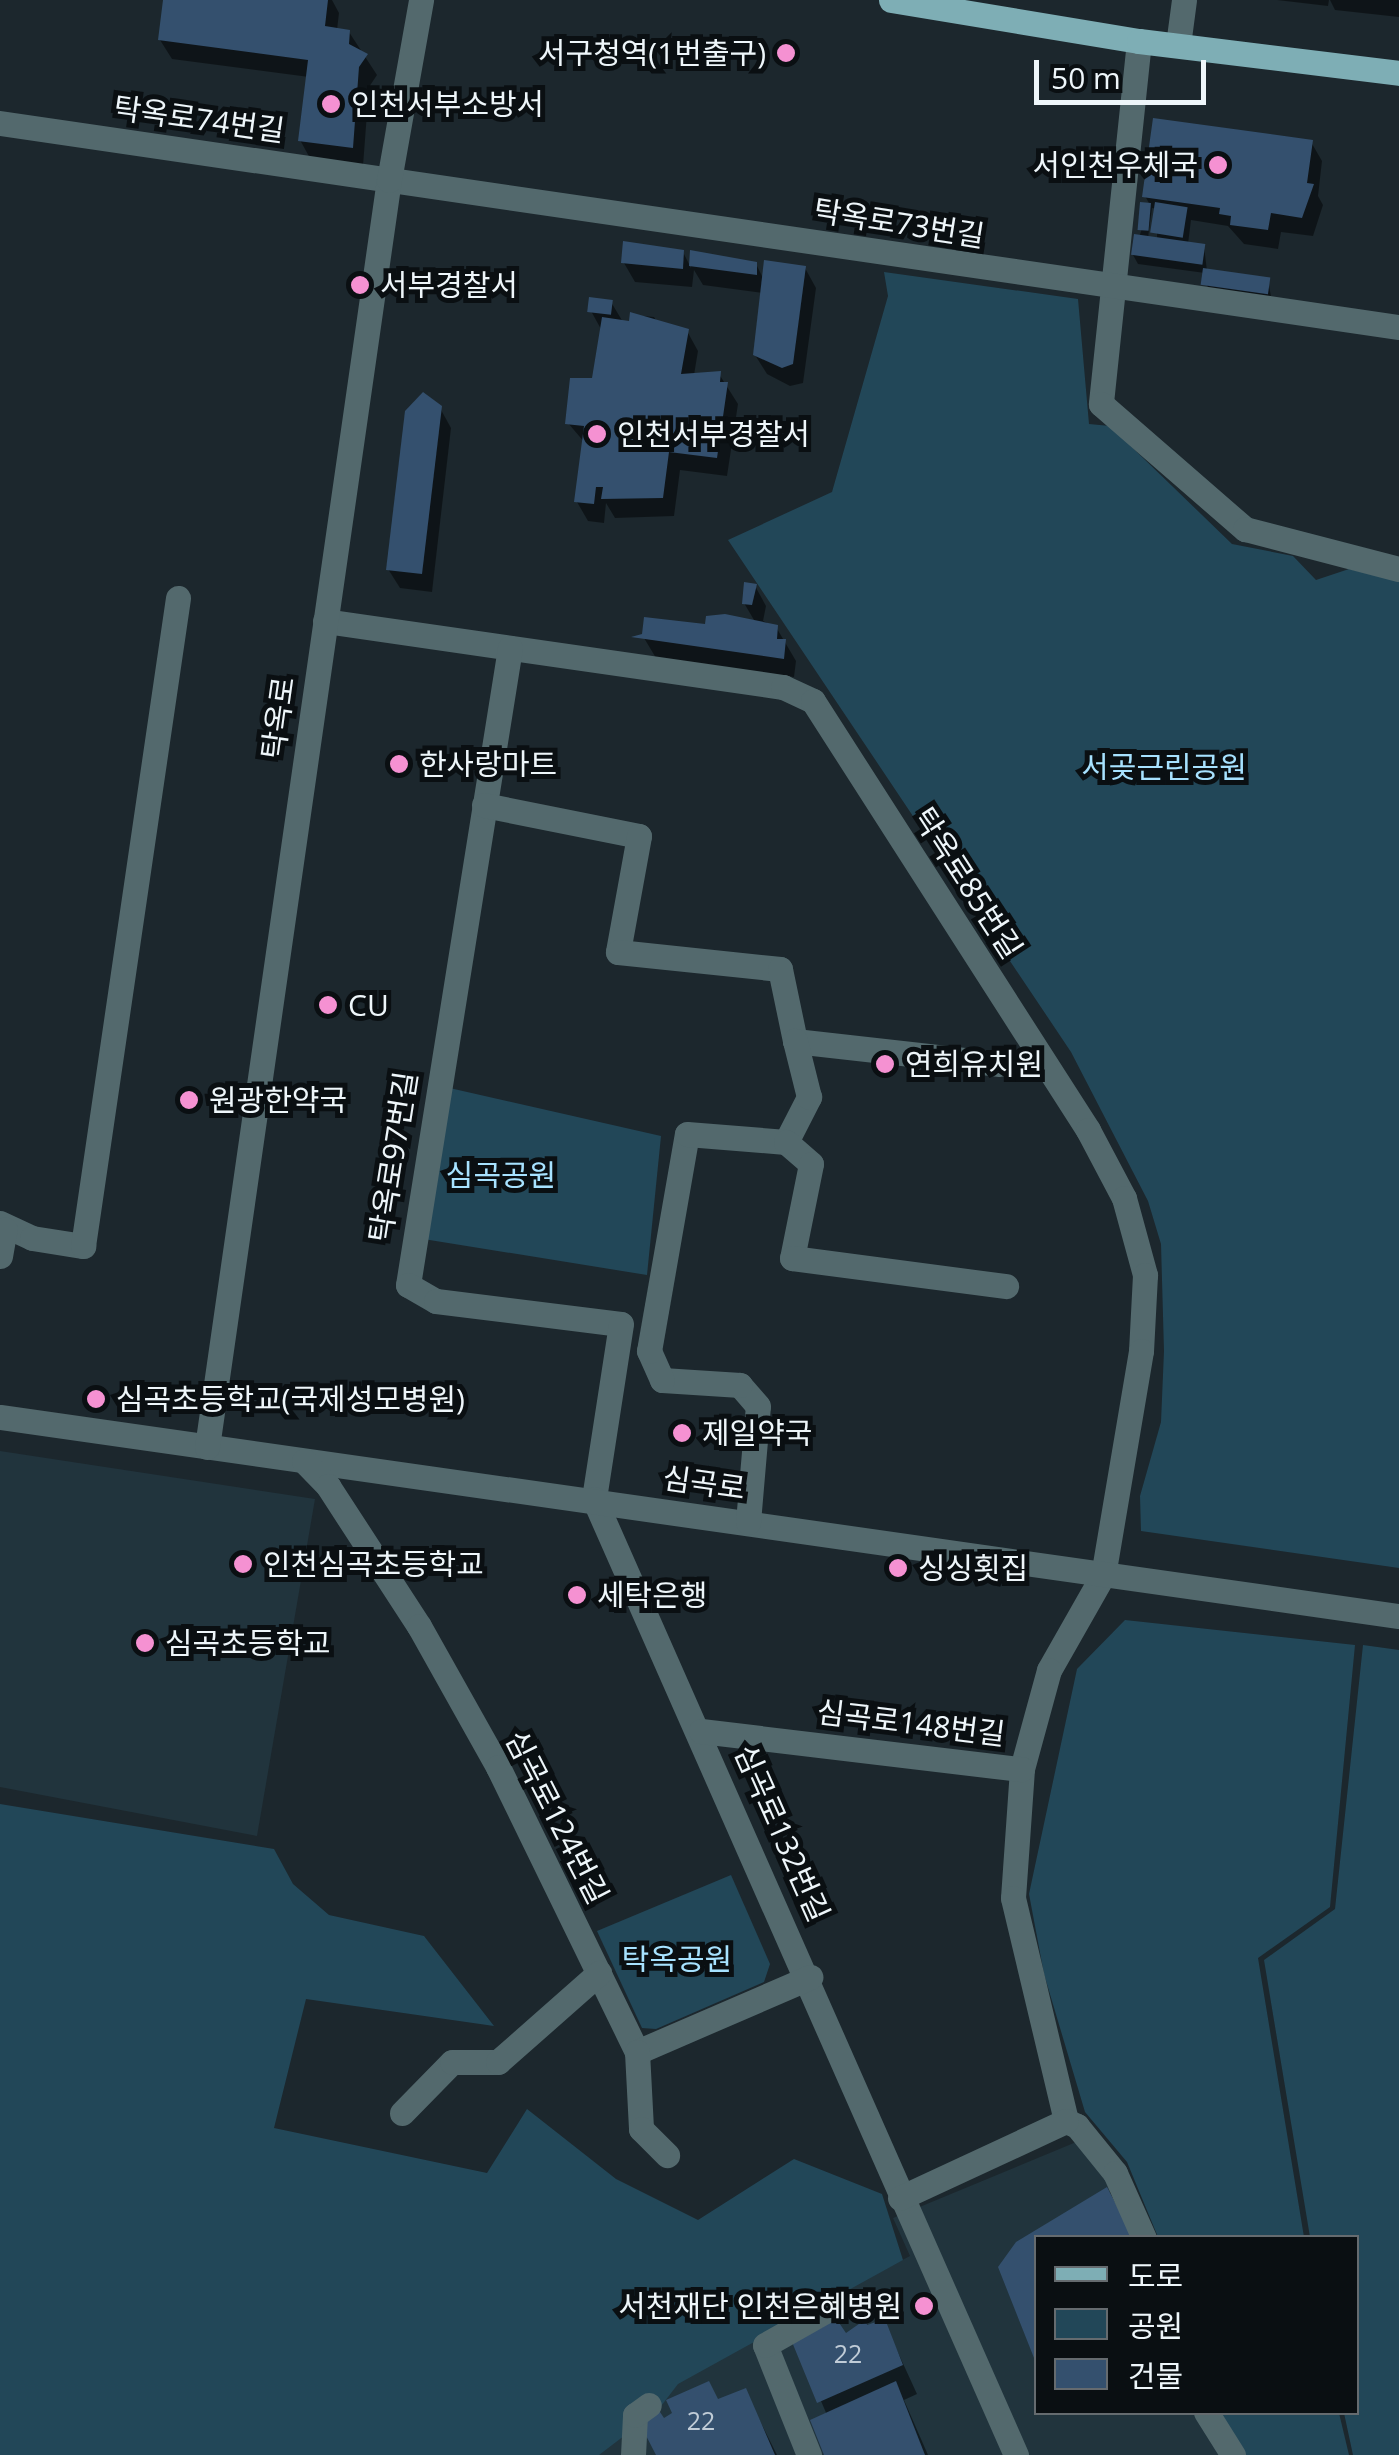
<!DOCTYPE html>
<meta charset="utf-8">
<style>
body{margin:0}
#map{position:relative;width:1399px;height:2455px;overflow:hidden;background:#1c272d;font-family:"Open Sans","Noto Sans KR",sans-serif}
div>[style]{position:absolute}
[style*='--x']{left:calc(var(--x)*1px);top:calc(var(--y)*1px);width:calc(var(--w)*1px);rotate:calc(var(--a)*1deg)}
.built>*{inset:0;background:#21343d}
.green>*{inset:0;background:#224758}
.shadow>*{inset:0;background:#0007}
.building>*{inset:0;background:#34506e;transform-origin:0 0}
.minor>*{height:25px;margin:-12.5px;padding:0 12.5px;transform-origin:12.5px;border-radius:12.5px;background:#53696d}
.major>*{height:25px;margin:-12.5px;padding:0 12.5px;transform-origin:12.5px;border-radius:12.5px;background:#7eaeb5}
.dots>*{width:28px;height:28px;translate:-50% -50%;box-sizing:border-box;border:5px solid #0a0f12;border-radius:50%}
span{translate:-50% -50%;white-space:nowrap;text-align:center;line-height:1.15;-webkit-text-stroke:10px #0a0f12;paint-order:stroke}
.number-label{font-size:25px;color:#c0ccd7}
.number-label span{-webkit-text-stroke-width:0}
.poi-label{font-size:30px;color:#eef6fa}
.right{translate:-100% -50%;text-align:right}
.left{translate:0 -50%;text-align:left}
.street-label{font-size:30px;color:#eef6fa}
.park-label{font-size:30px;color:#a7e2ff}
.legend{position:absolute;left:1034px;top:2235px;width:325px;height:180px;box-sizing:border-box;background:#0a0f12;border:2px solid #656b6f;margin:0;padding:12px 18px;list-style:none;font-size:30px;color:#eef6fa}
.legend li{display:flex;align-items:center;gap:20px;height:50px}
.legend b{width:50px;border:2px solid #656b6f}
.scale{position:absolute;left:1034px;top:60px;width:172px;height:45px;box-sizing:border-box;border:5px solid #eef6fa;border-top:0;padding-left:12px;font-size:30px;line-height:35px;white-space:nowrap;color:#eef6fa;-webkit-text-stroke:8px #0a0f12;paint-order:stroke}
</style>
<div id="map">
<div class="built">
<div style="clip-path:polygon(0 1451px,315px 1499px,257px 1836px,0 1787px)"></div>
<div style="clip-path:polygon(1098px 2133px,1122px 2162px,1154px 2237px,1036px 2238px,1036px 2412px,1210px 2413px,1237px 2455px,526px 2455px,910px 2256px,893px 2218px)"></div>
</div>
<div class="green">
<div style="clip-path:polygon(884px 272px,1078px 299px,1089px 424px,1110px 426px,1232px 544px,1293px 556px,1316px 580px,1349px 569px,1399px 581px,1399px 1568px,1141px 1531px,1140px 1496px,1161px 1422px,1164px 1351px,1161px 1244px,1148px 1201px,1071px 1052px,728px 540px,832px 492px,888px 296px)"></div>
<div style="clip-path:polygon(432px 1084px,661px 1136px,647px 1275px,411px 1237px)"></div>
<div style="clip-path:polygon(1125px 1620px,1355px 1645px,1330px 1907px,1258px 1958px,1304px 2237px,1158px 2237px,1127px 2162px,1085px 2112px,1044px 1974px,1029px 1894px,1077px 1669px)"></div>
<div style="clip-path:polygon(1363px 1645px,1399px 1650px,1399px 2455px,1353px 2455px,1344px 2413px,1356px 2412px,1356px 2238px,1310px 2237px,1264px 1960px,1335px 1909px)"></div>
<div style="clip-path:polygon(0 1804px,274px 1849px,293px 1884px,329px 1915px,424px 1936px,494px 2026px,306px 1999px,274px 2128px,487px 2173px,527px 2109px,616px 2179px,698px 2220px,794px 2159px,882px 2194px,903px 2260px,678px 2384px,658px 2410px,599px 2455px,0 2455px)"></div>
<div style="clip-path:polygon(731px 1875px,770px 1964px,764px 1982px,656px 2029px,642px 2028px,597px 1931px)"></div>
<div style="clip-path:polygon(1211px 2413px,1339px 2413px,1349px 2455px,1237px 2455px)"></div>
</div>
<div class="shadow">
<div style="clip-path:polygon(166px 0,332px 0,339px 13px,337px 30px,349px 32px,377px 75px,369px 87px,363px 166px,311px 160px,300px 140px,309px 77px,172px 59px,160px 40px)"></div>
<div style="clip-path:polygon(1277px 0,1329px 0,1328px 6px)"></div>
<div style="clip-path:polygon(1330px 0,1399px 0,1399px 17px,1335px 10px)"></div>
<div style="clip-path:polygon(evenodd,1311px 142px,1322px 161px,1318px 196px,1323px 205px,1313px 236px,1281px 232px,1278px 249px,1244px 244px,1228px 226px,1191px 220px,1188px 244px,1204px 246px,1207px 271px,1268px 280px,1272px 302px,1209px 294px,1205px 273px,1138px 264px,1133px 255px,1150px 205px,1145px 196px,1311px 142px,1152px 208px,1157px 209px,1157px 240px,1148px 238px,1152px 208px)"></div>
<div style="clip-path:polygon(683px 252px,691px 268px,692px 253px,756px 264px,764px 280px,805px 268px,816px 288px,803px 383px,790px 386px,767px 374px,755px 355px,763px 293px,703px 285px,694px 270px,692px 287px,635px 282px,624px 263px)"></div>
<div style="clip-path:polygon(611px 302px,623px 322px,631px 324px,632px 315px,654px 317px,660px 327px,687px 331px,698px 351px,694px 375px,719px 374px,738px 404px,727px 476px,680px 470px,674px 516px,615px 518px,606px 503px,604px 523px,588px 521px,577px 502px,585px 443px,568px 423px,594px 380px,602px 331px,591px 311px)"></div>
<div style="clip-path:polygon(440px 408px,451px 428px,432px 592px,400px 588px,388px 569px)"></div>
<div style="clip-path:polygon(755px 586px,766px 606px,763px 621px,776px 627px,796px 661px,794px 677px,656px 658px,644px 638px,754px 620px,744px 603px)"></div>
<div style="clip-path:polygon(1111px 2191px,1127px 2220px,1036px 2238px,1036px 2356px,1001px 2268px,1018px 2244px)"></div>
<div style="clip-path:polygon(884px 2322px,917px 2394px,904px 2400px,928px 2455px,827px 2455px,827px 2415px,796px 2343px,846px 2337px)"></div>
<div style="clip-path:polygon(745px 2391px,777px 2455px,657px 2455px,663px 2421px)"></div>
</div>
<div class="building">
<div style="clip-path:polygon(163px 0,328px 0,325px 26px,350px 30px,349px 44px,368px 54px,359px 67px,353px 148px,298px 141px,308px 60px,158px 40px)"></div>
<div style="clip-path:polygon(1153px 118px,1313px 140px,1307px 183px,1314px 184px,1302px 218px,1271px 213px,1268px 230px,1230px 225px,1231px 216px,1219px 214px,1220px 208px,1142px 197px)"></div>
<div style="left:1140px;top:202px;width:11px;height:28px;rotate:5deg"></div>
<div style="left:1155px;top:202px;width:33px;height:31px;rotate:9deg"></div>
<div style="left:1134px;top:234px;width:72px;height:21px;rotate:8deg"></div>
<div style="clip-path:polygon(623px 241px,684px 250px,683px 269px,621px 263px)"></div>
<div style="clip-path:polygon(690px 250px,757px 262px,757px 275px,689px 266px)"></div>
<div style="clip-path:polygon(764px 260px,806px 266px,793px 364px,782px 368px,753px 355px)"></div>
<div style="left:1203px;top:268px;width:68px;height:17px;rotate:8deg"></div>
<div style="left:589px;top:297px;width:24px;height:15px;rotate:7deg"></div>
<div style="clip-path:polygon(630px 312px,689px 329px,681px 374px,721px 371px,720px 382px,728px 382px,717px 458px,669px 452px,663px 498px,601px 499px,603px 487px,596px 487px,594px 504px,574px 502px,584px 426px,565px 424px,570px 378px,592px 378px,602px 317px,629px 321px)"></div>
<div style="clip-path:polygon(423px 392px,442px 406px,422px 574px,386px 570px,405px 411px)"></div>
<div style="clip-path:polygon(744px 582px,757px 584px,752px 605px,742px 604px)"></div>
<div style="clip-path:polygon(725px 614px,778px 625px,777px 639px,786px 639px,784px 659px,631px 637px,642px 634px,644px 617px,705px 624px,706px 616px)"></div>
<div style="clip-path:polygon(1107px 2187px,1134px 2238px,1036px 2238px,1036px 2363px,998px 2267px,1016px 2242px)"></div>
<div style="clip-path:polygon(831px 2311px,846px 2333px,866px 2319px,867px 2325px,885px 2319px,903px 2365px,817px 2403px,792px 2342px,823px 2327px,819px 2317px)"></div>
<div style="clip-path:polygon(709px 2381px,718px 2399px,746px 2388px,775px 2455px,656px 2455px,639px 2422px,658px 2409px,664px 2418px,672px 2413px,666px 2400px)"></div>
<div style="clip-path:polygon(896px 2381px,925px 2455px,824px 2455px,810px 2420px)"></div>
</div>
<div class="minor">
<div style="--x:1139;--y:41;--w:365;--a:96"></div>
<div style="--x:1101;--y:404;--w:191;--a:41"></div>
<div style="--x:1245;--y:529;--w:159;--a:14.6"></div>
<div style="--x:1178;--y:45;--w:45;--a:-82.4"></div>
<div style="--x:0;--y:123;--w:1414;--a:8.3"></div>
<div style="--x:325;--y:621;--w:463;--a:8.2"></div>
<div style="--x:783;--y:687;--w:33;--a:25"></div>
<div style="--x:813;--y:701;--w:510;--a:57.34"></div>
<div style="--x:1088;--y:1130;--w:77;--a:62.1"></div>
<div style="--x:1124;--y:1198;--w:80;--a:74.7"></div>
<div style="--x:1145;--y:1275;--w:76;--a:93"></div>
<div style="--x:1141;--y:1351;--w:227;--a:99.6"></div>
<div style="--x:1103;--y:1575;--w:109;--a:119.6"></div>
<div style="--x:1049;--y:1670;--w:103;--a:105.3"></div>
<div style="--x:1022;--y:1769;--w:129;--a:94"></div>
<div style="--x:1013;--y:1898;--w:229;--a:76.6"></div>
<div style="--x:1066;--y:2121;--w:12;--a:24"></div>
<div style="--x:1077;--y:2126;--w:60;--a:51"></div>
<div style="--x:1115;--y:2173;--w:71;--a:66"></div>
<div style="--x:510;--y:648;--w:645;--a:99.1"></div>
<div style="--x:408;--y:1285;--w:32;--a:30"></div>
<div style="--x:436;--y:1301;--w:186;--a:7.1"></div>
<div style="--x:621;--y:1324;--w:177;--a:98.8"></div>
<div style="--x:594;--y:1499;--w:1045;--a:66.18"></div>
<div style="--x:484;--y:805;--w:158;--a:11.3"></div>
<div style="--x:639;--y:836;--w:118;--a:100.3"></div>
<div style="--x:618;--y:952;--w:163;--a:6"></div>
<div style="--x:780;--y:969;--w:74;--a:78.2"></div>
<div style="--x:795;--y:1041;--w:206;--a:6.4"></div>
<div style="--x:786;--y:1142;--w:51;--a:-62.9"></div>
<div style="--x:809;--y:1097;--w:58;--a:-104"></div>
<div style="--x:0;--y:1223;--w:35;--a:25"></div>
<div style="--x:32;--y:1238;--w:52;--a:8.9"></div>
<div style="--x:83;--y:1246;--w:655;--a:-81.66"></div>
<div style="--x:0;--y:1256;--w:27;--a:-80"></div>
<div style="--x:0;--y:1417;--w:1413;--a:8.1"></div>
<div style="--x:207;--y:1447;--w:1280;--a:-81.83"></div>
<div style="--x:389;--y:180;--w:183;--a:-79.9"></div>
<div style="--x:304;--y:1461;--w:35;--a:46"></div>
<div style="--x:328;--y:1486;--w:167;--a:57"></div>
<div style="--x:419;--y:1626;--w:162;--a:60.7"></div>
<div style="--x:498;--y:1767;--w:317;--a:64"></div>
<div style="--x:637;--y:2052;--w:189;--a:-23.4"></div>
<div style="--x:748;--y:1522;--w:116;--a:-85.1"></div>
<div style="--x:758;--y:1406;--w:28;--a:-131"></div>
<div style="--x:740;--y:1385;--w:78;--a:-176.3"></div>
<div style="--x:662;--y:1380;--w:32;--a:-114"></div>
<div style="--x:649;--y:1351;--w:220;--a:-80.1"></div>
<div style="--x:687;--y:1134;--w:99;--a:4.6"></div>
<div style="--x:786;--y:1142;--w:33;--a:41"></div>
<div style="--x:811;--y:1164;--w:96;--a:101.4"></div>
<div style="--x:792;--y:1258;--w:216;--a:7.5"></div>
<div style="--x:701;--y:1731;--w:323;--a:6.8"></div>
<div style="--x:637;--y:2052;--w:77;--a:87"></div>
<div style="--x:641;--y:2129;--w:37;--a:45"></div>
<div style="--x:402;--y:2113;--w:71;--a:-45.6"></div>
<div style="--x:452;--y:2062;--w:46;--a:0"></div>
<div style="--x:498;--y:2062;--w:135;--a:-41.4"></div>
<div style="--x:900;--y:2198;--w:183;--a:-24.9"></div>
<div style="--x:1206;--y:2412;--w:51;--a:57.9"></div>
<div style="--x:633;--y:2455;--w:40;--a:-87.1"></div>
<div style="--x:635;--y:2415;--w:17;--a:-36"></div>
<div style="--x:809;--y:2455;--w:118;--a:-111.8"></div>
<div style="--x:765;--y:2345;--w:73;--a:-29.4"></div>
</div>
<div class="major">
<div style="--x:891;--y:0;--w:251;--a:9.4"></div>
<div style="--x:1139;--y:41;--w:262;--a:7"></div>
</div>
<div class="dots">
<div style="left:786px;top:53px;background:#f591d2"></div>
<div style="left:331px;top:104px;background:#f591d2"></div>
<div style="left:1218px;top:165px;background:#f591d2"></div>
<div style="left:360px;top:285px;background:#f591d2"></div>
<div style="left:597px;top:434px;background:#f591d2"></div>
<div style="left:399px;top:764px;background:#f591d2"></div>
<div style="left:328px;top:1005px;background:#f591d2"></div>
<div style="left:885px;top:1064px;background:#f591d2"></div>
<div style="left:189px;top:1100px;background:#f591d2"></div>
<div style="left:96px;top:1399px;background:#f591d2"></div>
<div style="left:682px;top:1433px;background:#f591d2"></div>
<div style="left:243px;top:1564px;background:#f591d2"></div>
<div style="left:898px;top:1568px;background:#f591d2"></div>
<div style="left:577px;top:1595px;background:#f591d2"></div>
<div style="left:145px;top:1643px;background:#f591d2"></div>
<div style="left:924px;top:2306px;background:#f591d2"></div>
</div>
<div class="number-label">
<span style="left:848px;top:2353px">22</span>
<span style="left:701px;top:2420px">22</span>
</div>
<div class="poi-label">
<span class="right" style="left:766px;top:53px">서구청역(1번출구)</span>
<span class="left" style="left:351px;top:104px">인천서부소방서</span>
<span class="right" style="left:1198px;top:165px">서인천우체국</span>
<span class="left" style="left:380px;top:285px">서부경찰서</span>
<span class="left" style="left:617px;top:434px">인천서부경찰서</span>
<span class="left" style="left:419px;top:764px">한사랑마트</span>
<span class="left" style="left:348px;top:1005px">CU</span>
<span class="left" style="left:905px;top:1064px">연희유치원</span>
<span class="left" style="left:209px;top:1100px">원광한약국</span>
<span class="left" style="left:116px;top:1399px">심곡초등학교(국제성모병원)</span>
<span class="left" style="left:702px;top:1433px">제일약국</span>
<span class="left" style="left:263px;top:1564px">인천심곡초등학교</span>
<span class="left" style="left:918px;top:1568px">싱싱횟집</span>
<span class="left" style="left:597px;top:1595px">세탁은행</span>
<span class="left" style="left:165px;top:1643px">심곡초등학교</span>
<span class="right" style="left:902px;top:2306px">서천재단 인천은혜병원</span>
</div>
<div class="street-label">
<span style="left:199px;top:119px;rotate:8deg">탁옥로74번길</span>
<span style="left:899px;top:223px;rotate:9deg">탁옥로73번길</span>
<span style="left:278px;top:718px;rotate:-82deg">탁옥로</span>
<span style="left:968px;top:883px;rotate:57deg">탁옥로85번길</span>
<span style="left:393px;top:1157px;rotate:-81deg">탁옥로97번길</span>
<span style="left:704px;top:1483px;rotate:8deg">심곡로</span>
<span style="left:911px;top:1723px;rotate:7deg">심곡로148번길</span>
<span style="left:557px;top:1817px;rotate:63deg">심곡로124번길</span>
<span style="left:782px;top:1833px;rotate:66deg">심곡로132번길</span>
</div>
<div class="park-label">
<span style="left:1164px;top:767px">서곶근린공원</span>
<span style="left:501px;top:1175px">심곡공원</span>
<span style="left:677px;top:1959px">탁옥공원</span>
</div>
<ul class="legend">
<li><b style="height:12px;background:#7eaeb5"></b>도로</li>
<li><b style="height:28px;background:#224758"></b>공원</li>
<li><b style="height:28px;background:#34506e"></b>건물</li>
</ul>
<div class="scale">50 m</div>
</div>
